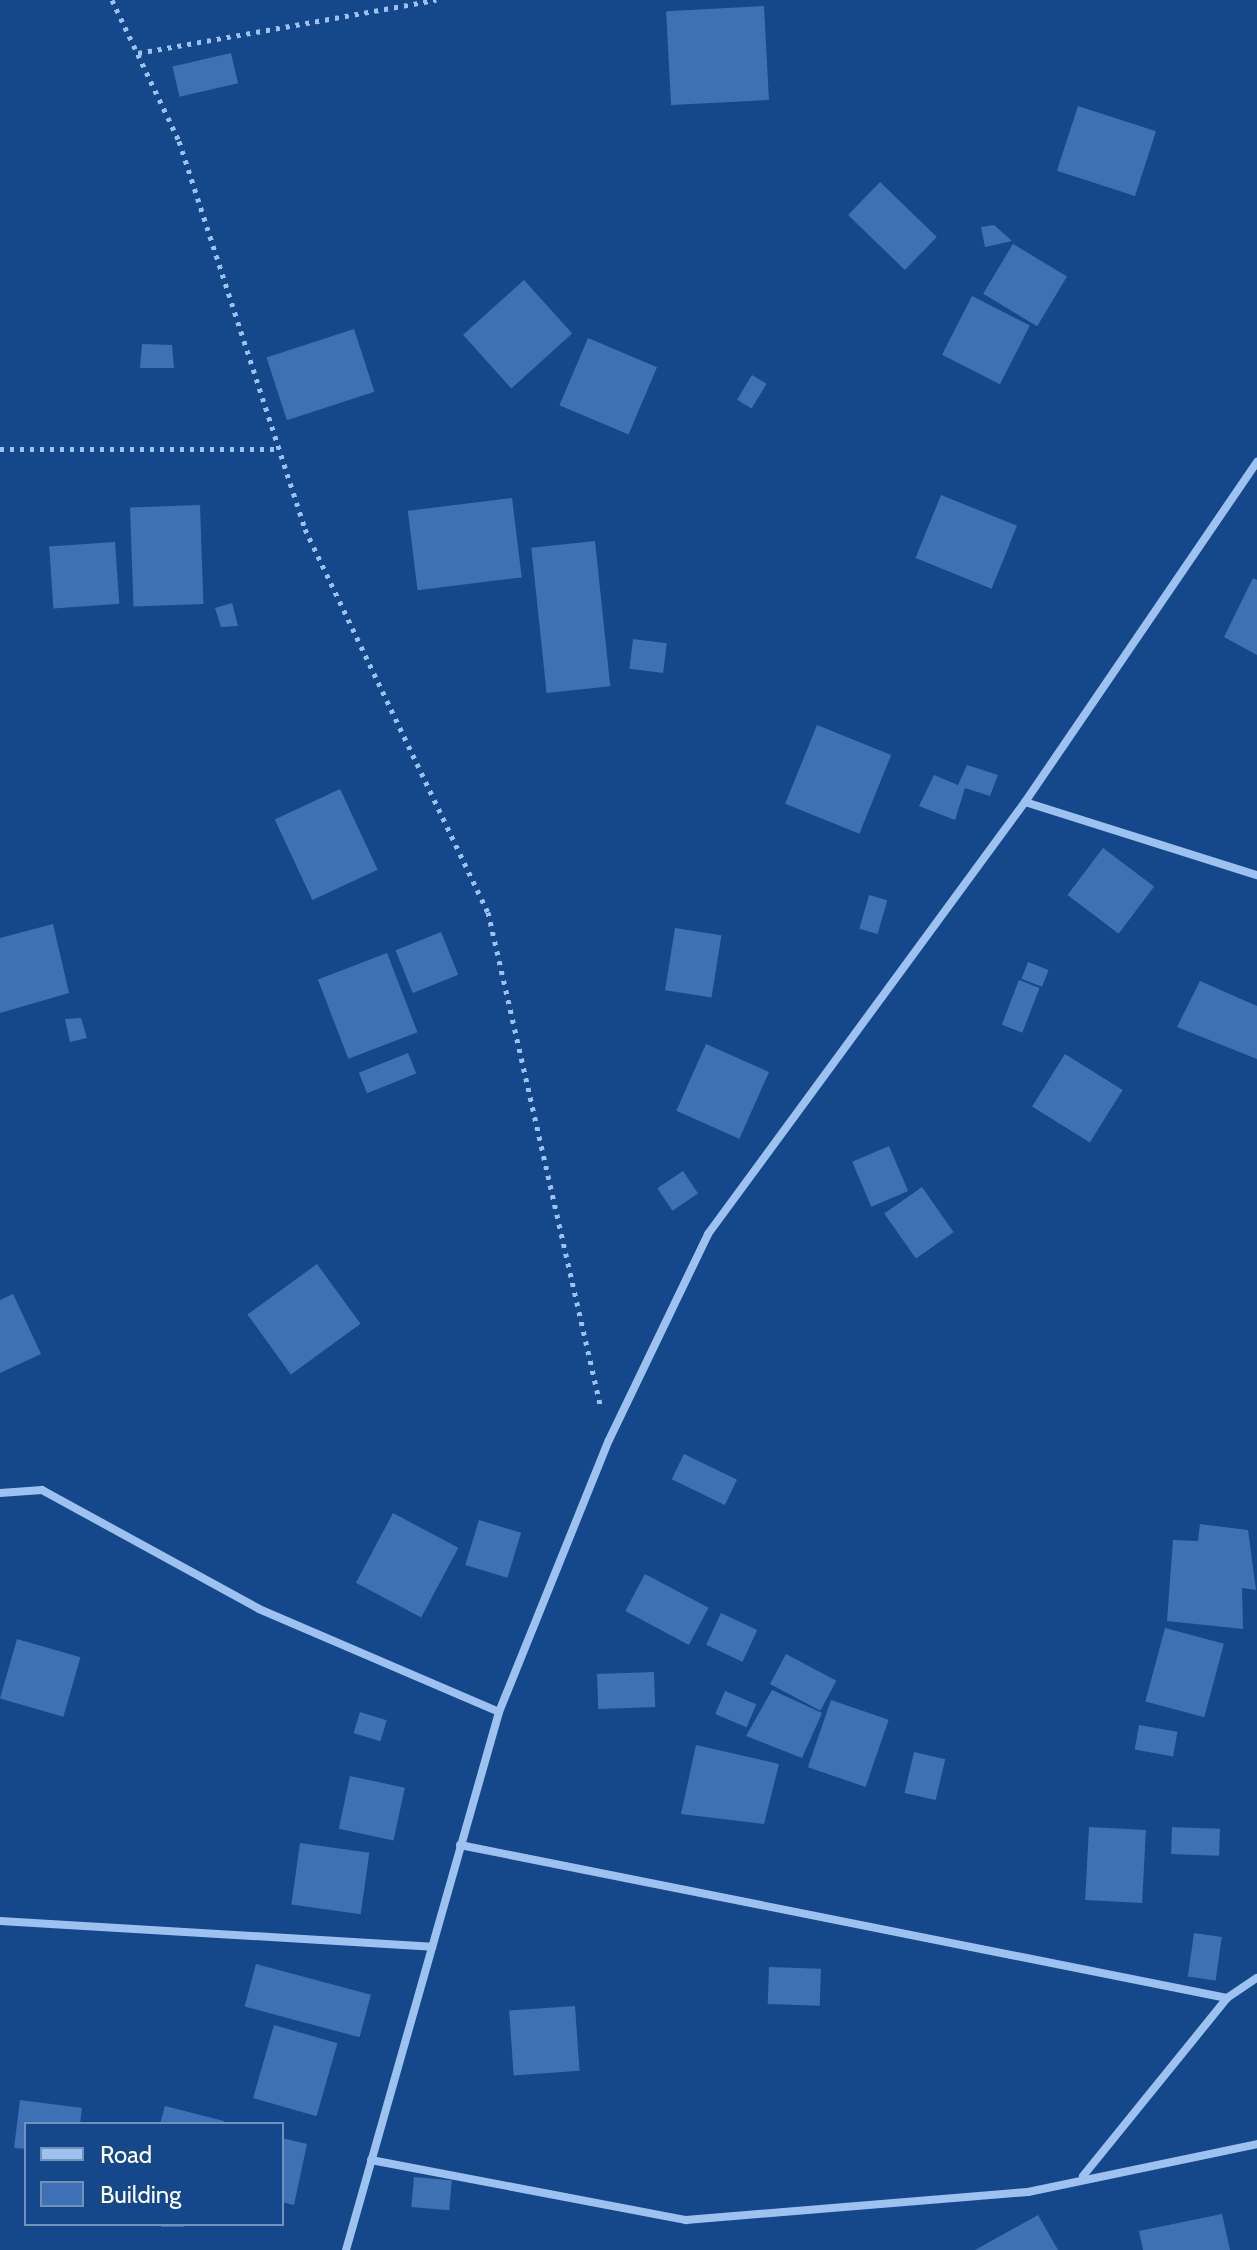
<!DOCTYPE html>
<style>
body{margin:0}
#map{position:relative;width:1257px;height:2250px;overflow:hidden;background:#14488b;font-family:Cabin,sans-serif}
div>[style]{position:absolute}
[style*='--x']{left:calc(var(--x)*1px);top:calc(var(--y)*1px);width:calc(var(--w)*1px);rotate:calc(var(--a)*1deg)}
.building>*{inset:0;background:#3d71b4;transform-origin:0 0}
.path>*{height:5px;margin-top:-2.5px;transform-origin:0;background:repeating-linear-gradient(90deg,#9dc2f0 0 4px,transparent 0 10px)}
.street>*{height:8px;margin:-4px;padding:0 4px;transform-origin:4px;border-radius:4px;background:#9dc2f0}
span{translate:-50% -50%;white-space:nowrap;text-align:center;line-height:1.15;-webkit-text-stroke:6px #14488b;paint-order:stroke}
.legend{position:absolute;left:24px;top:2122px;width:260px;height:104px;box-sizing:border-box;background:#14488b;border:2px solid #7291b9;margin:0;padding:10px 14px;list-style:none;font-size:24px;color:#fff}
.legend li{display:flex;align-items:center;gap:16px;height:40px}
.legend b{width:40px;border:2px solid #7291b9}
</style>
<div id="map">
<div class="building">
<div style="left:764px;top:6px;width:94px;height:98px;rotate:87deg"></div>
<div style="left:231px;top:53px;width:31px;height:60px;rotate:77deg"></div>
<div style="left:1078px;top:106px;width:82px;height:68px;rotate:18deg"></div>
<div style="left:880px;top:182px;width:79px;height:46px;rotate:44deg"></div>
<div style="clip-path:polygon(994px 225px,1012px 241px,985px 247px,981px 227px)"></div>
<div style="left:1013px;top:244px;width:63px;height:58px;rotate:31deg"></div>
<div style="left:524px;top:280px;width:72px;height:82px;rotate:48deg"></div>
<div style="left:972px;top:296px;width:65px;height:66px;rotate:27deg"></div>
<div style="left:354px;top:329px;width:66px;height:92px;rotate:72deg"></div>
<div style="left:588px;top:338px;width:75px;height:73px;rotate:23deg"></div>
<div style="clip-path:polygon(142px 344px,172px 345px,174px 368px,140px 368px)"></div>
<div style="left:752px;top:375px;width:17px;height:29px;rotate:31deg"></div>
<div style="left:941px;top:495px;width:82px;height:68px;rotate:22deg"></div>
<div style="left:512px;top:498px;width:80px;height:105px;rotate:83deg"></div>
<div style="left:200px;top:505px;width:99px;height:70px;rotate:88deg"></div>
<div style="left:595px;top:541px;width:146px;height:64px;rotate:84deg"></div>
<div style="left:115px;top:542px;width:62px;height:66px;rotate:86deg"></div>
<div style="clip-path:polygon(1253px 578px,1257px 580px,1257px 655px,1224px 637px)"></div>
<div style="clip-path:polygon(232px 603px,238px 626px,221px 627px,215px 608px)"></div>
<div style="left:633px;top:639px;width:34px;height:30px;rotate:7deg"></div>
<div style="left:817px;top:725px;width:80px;height:85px;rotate:22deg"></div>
<div style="clip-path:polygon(967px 765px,998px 775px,990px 796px,965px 788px,955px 820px,919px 806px,934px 775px,958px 785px)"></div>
<div style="left:340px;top:789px;width:89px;height:72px;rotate:65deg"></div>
<div style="left:1103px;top:848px;width:64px;height:59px;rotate:37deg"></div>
<div style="left:869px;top:895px;width:19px;height:35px;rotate:16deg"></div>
<div style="clip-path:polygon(53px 924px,69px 993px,0 1013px,0 938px)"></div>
<div style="left:675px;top:928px;width:47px;height:63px;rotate:9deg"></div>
<div style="left:441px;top:932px;width:46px;height:49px;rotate:68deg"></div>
<div style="left:387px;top:953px;width:85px;height:74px;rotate:69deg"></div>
<div style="left:1028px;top:962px;width:22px;height:18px;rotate:21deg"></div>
<div style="left:1019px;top:980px;width:22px;height:48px;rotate:21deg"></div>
<div style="clip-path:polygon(1200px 981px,1257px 1006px,1257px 1059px,1177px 1027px)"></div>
<div style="clip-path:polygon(81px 1018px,87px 1038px,70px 1042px,65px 1019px)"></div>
<div style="left:706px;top:1044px;width:69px;height:73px;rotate:24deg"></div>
<div style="left:408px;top:1053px;width:22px;height:53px;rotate:68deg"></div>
<div style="left:1065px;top:1054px;width:68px;height:62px;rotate:32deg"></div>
<div style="left:889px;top:1146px;width:49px;height:40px;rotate:67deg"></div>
<div style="left:683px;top:1171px;width:27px;height:31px;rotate:56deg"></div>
<div style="left:922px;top:1187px;width:55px;height:46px;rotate:55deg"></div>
<div style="left:317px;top:1264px;width:74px;height:86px;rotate:54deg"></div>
<div style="clip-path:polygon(13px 1294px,41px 1354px,0 1373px,0 1300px)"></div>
<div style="left:684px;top:1454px;width:59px;height:28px;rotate:26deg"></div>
<div style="left:393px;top:1513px;width:74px;height:79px;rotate:28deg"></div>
<div style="left:479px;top:1520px;width:44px;height:47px;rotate:17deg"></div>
<div style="clip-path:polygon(1200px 1524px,1248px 1530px,1256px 1590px,1242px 1588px,1243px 1629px,1167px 1621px,1173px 1540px,1198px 1541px)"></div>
<div style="left:645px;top:1574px;width:72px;height:42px;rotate:28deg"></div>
<div style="left:721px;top:1613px;width:40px;height:35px;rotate:25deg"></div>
<div style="left:1165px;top:1628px;width:61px;height:76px;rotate:15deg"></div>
<div style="left:17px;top:1639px;width:66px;height:62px;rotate:16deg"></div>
<div style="left:786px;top:1654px;width:57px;height:34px;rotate:28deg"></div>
<div style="left:654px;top:1672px;width:35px;height:57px;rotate:88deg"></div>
<div style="clip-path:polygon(772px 1690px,822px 1713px,802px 1758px,746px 1736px)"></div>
<div style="left:725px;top:1691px;width:34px;height:25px;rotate:23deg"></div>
<div style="left:831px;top:1700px;width:61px;height:71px;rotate:19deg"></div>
<div style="left:360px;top:1712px;width:28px;height:22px;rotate:17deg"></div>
<div style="left:1139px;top:1725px;width:39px;height:25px;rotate:10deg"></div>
<div style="clip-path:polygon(696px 1745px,779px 1764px,764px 1824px,681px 1814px)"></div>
<div style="left:914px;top:1752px;width:32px;height:42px;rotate:13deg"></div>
<div style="left:350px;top:1776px;width:56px;height:54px;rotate:12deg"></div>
<div style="left:1089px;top:1827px;width:57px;height:73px;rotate:3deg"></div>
<div style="left:1172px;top:1827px;width:48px;height:27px;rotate:2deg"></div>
<div style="left:300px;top:1843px;width:70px;height:62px;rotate:8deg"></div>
<div style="left:1194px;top:1933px;width:28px;height:44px;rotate:8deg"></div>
<div style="left:256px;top:1964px;width:119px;height:44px;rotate:15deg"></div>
<div style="left:769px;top:1967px;width:52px;height:37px;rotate:2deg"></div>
<div style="left:575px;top:2006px;width:65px;height:66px;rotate:86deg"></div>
<div style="left:274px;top:2025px;width:66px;height:76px;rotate:16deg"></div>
<div style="clip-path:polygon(20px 2100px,82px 2108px,80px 2124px,26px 2124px,26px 2149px,14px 2148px)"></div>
<div style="clip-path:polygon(165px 2106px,224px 2121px,223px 2124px,160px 2124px)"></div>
<div style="clip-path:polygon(282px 2138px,307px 2144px,294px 2205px,282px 2202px)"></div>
<div style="left:414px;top:2177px;width:38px;height:30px;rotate:5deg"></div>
<div style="clip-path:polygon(1222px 2214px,1230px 2250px,1143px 2250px,1139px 2231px)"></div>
<div style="clip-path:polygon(1038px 2215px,1058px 2250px,975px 2250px)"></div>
<div style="left:161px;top:2224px;width:23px;height:3px"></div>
</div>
<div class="path">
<div style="--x:112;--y:0;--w:156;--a:64.6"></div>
<div style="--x:179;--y:141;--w:408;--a:72"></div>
<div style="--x:305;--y:529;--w:424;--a:64.5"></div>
<div style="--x:488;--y:912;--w:505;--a:77.18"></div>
<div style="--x:138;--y:53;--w:303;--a:-10.1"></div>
<div style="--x:0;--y:449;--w:279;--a:0"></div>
</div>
<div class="street">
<div style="--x:1025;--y:802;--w:243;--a:17.5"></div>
<div style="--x:0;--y:1493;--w:42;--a:-4.1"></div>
<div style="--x:42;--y:1490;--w:247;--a:28.7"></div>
<div style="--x:259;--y:1609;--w:261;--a:23.2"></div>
<div style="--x:460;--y:1845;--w:782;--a:11.28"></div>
<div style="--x:0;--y:1921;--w:433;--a:3.4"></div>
<div style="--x:371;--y:2160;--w:321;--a:10.8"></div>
<div style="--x:686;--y:2220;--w:343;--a:-4.7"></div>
<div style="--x:1028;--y:2192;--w:234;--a:-11.8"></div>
<div style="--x:1083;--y:2176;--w:229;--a:-51"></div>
<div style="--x:1227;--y:1998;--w:36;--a:-34"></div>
<div style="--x:346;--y:2250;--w:559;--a:-74.12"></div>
<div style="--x:499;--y:1712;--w:293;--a:-68"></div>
<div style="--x:609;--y:1440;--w:229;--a:-64.3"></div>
<div style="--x:708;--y:1234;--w:536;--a:-53.73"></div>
<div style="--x:1025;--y:802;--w:412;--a:-55.7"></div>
</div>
<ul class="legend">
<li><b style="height:10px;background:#9dc2f0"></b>Road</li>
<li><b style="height:22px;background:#3d71b4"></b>Building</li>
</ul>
</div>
